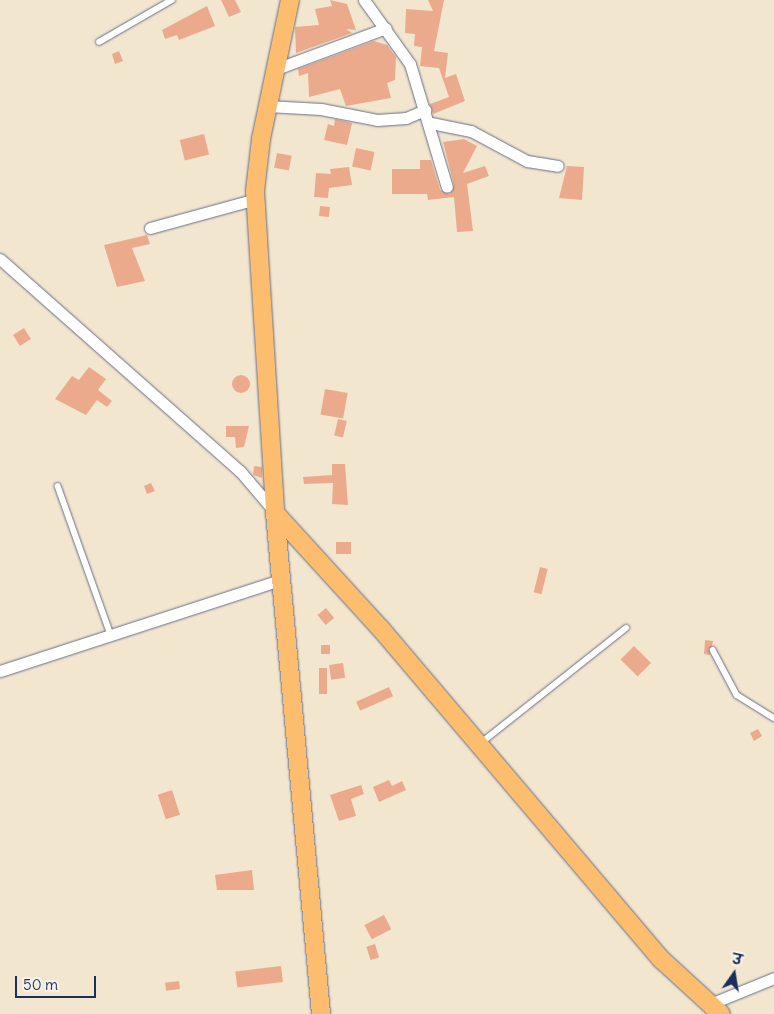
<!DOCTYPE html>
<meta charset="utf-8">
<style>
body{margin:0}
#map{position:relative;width:774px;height:1014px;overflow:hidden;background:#f3e6cf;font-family:Delius,"Playpen Sans Deva",sans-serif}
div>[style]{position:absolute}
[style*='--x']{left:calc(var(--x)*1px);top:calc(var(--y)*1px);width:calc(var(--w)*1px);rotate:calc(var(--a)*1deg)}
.building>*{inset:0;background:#ecaa8d;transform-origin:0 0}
.round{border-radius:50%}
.roads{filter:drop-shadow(0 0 1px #676f86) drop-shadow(0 0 1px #676f86)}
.service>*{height:5.5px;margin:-2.75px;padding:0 2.75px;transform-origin:2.75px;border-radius:2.75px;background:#fff}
.minor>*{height:11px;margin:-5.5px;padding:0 5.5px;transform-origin:5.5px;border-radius:5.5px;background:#fff}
.primary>*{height:18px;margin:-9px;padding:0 9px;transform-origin:9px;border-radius:9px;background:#fcbd6f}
span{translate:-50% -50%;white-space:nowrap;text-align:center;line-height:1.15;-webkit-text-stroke:4px #f7f3e8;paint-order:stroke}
.north{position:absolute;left:709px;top:949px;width:50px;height:50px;-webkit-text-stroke:4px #f7f3e8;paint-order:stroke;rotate:13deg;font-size:14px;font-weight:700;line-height:20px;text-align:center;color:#1b2f5e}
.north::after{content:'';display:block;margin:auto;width:18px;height:22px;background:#1b2f5e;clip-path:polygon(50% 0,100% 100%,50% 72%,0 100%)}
.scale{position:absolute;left:15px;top:976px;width:81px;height:22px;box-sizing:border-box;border:2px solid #1b2f5e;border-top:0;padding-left:6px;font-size:15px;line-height:18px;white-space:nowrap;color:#1b2f5e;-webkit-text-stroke:4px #f7f3e8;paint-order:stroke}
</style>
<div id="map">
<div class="building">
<div style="clip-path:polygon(221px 0,235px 0,241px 12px,229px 17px)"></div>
<div style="clip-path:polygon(330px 0,347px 4px,356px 30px,346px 29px,352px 33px,296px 53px,295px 27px,319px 25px,315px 9px,332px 6px)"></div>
<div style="clip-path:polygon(428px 0,444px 0,434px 51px,448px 53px,445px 78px,456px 74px,465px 101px,433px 114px,430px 104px,449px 97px,439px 68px,420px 66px,422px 47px,414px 46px,415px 34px,405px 33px,406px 9px,433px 11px)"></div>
<div style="clip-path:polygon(207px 6px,215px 26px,179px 40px,177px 35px,165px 39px,162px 30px)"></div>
<div style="clip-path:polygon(374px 41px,387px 45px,396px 57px,395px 80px,387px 83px,391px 98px,346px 106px,340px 89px,309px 97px,308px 73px,299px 76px,298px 69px)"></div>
<div style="clip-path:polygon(119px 51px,123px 61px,115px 64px,112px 54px)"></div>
<div style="clip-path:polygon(335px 119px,352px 123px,347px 145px,324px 140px,328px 124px,334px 126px)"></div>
<div style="left:204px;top:134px;width:21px;height:25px;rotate:76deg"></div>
<div style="clip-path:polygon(464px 139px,477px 146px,463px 173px,485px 166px,489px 176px,467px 184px,473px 231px,457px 232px,454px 197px,428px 200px,427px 194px,392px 194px,392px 169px,420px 169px,420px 160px,431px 160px,440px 190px,450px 194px,454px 185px,443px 142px)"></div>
<div style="left:356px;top:148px;width:19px;height:19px;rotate:12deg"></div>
<div style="left:277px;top:153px;width:15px;height:15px;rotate:11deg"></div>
<div style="clip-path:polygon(567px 166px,584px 167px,582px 200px,559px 198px)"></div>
<div style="clip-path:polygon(349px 167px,352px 185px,329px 188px,328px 198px,314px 197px,316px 173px,331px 174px,330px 169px)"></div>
<div style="left:320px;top:206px;width:10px;height:10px;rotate:6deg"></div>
<div style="clip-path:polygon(147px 235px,150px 244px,132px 248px,145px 281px,117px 287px,104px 245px)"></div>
<div style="left:24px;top:328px;width:13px;height:13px;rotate:58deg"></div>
<div style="clip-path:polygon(89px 367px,106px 379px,98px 390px,112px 401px,107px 407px,97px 400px,86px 415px,55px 399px,72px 376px,79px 380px)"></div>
<div class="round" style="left:232px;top:375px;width:18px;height:18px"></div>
<div style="left:325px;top:389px;width:23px;height:26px;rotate:10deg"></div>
<div style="left:338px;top:419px;width:9px;height:17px;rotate:13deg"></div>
<div style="clip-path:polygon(226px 426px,249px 426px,244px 447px,236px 448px,235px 437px,226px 437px)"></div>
<div style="clip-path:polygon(332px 464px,345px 464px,348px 505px,332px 504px,333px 483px,304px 484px,303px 477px,332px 475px)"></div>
<div style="clip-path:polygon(254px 466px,262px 467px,262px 478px,253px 475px)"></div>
<div style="clip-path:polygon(151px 483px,155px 491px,147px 494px,144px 486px)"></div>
<div style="left:336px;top:542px;width:15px;height:12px"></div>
<div style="left:540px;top:567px;width:8px;height:26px;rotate:14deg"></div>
<div style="left:326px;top:608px;width:13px;height:11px;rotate:51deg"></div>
<div style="clip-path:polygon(705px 640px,713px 641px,710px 655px,704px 654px)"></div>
<div style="left:321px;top:645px;width:9px;height:9px"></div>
<div style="left:634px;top:646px;width:24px;height:19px;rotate:45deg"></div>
<div style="left:343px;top:663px;width:15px;height:14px;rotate:82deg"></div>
<div style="left:319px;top:668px;width:8px;height:26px"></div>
<div style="left:389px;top:687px;width:10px;height:36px;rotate:66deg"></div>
<div style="clip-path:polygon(758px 729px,762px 736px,754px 741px,750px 733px)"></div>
<div style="clip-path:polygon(389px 780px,392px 786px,402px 781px,406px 790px,379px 802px,373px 787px)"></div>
<div style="clip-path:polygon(361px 785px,364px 794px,351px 799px,356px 816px,339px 821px,330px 795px)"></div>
<div style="left:172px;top:790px;width:26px;height:15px;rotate:72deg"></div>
<div style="clip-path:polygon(252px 870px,254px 890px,217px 890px,215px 875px)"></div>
<div style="left:384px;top:915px;width:16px;height:22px;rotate:63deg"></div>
<div style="left:375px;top:944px;width:14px;height:9px;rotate:73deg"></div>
<div style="left:281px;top:966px;width:16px;height:46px;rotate:83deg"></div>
<div style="left:179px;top:981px;width:8px;height:14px;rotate:83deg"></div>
</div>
<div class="roads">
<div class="service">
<div style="--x:99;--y:42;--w:84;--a:-29.9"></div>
<div style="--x:58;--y:486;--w:155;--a:70.4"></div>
<div style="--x:713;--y:650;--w:51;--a:61.9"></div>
<div style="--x:737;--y:695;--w:44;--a:31.9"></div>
<div style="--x:481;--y:743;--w:185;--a:-38.4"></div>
</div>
<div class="minor">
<div style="--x:364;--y:0;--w:79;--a:54.3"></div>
<div style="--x:410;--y:64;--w:128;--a:73.3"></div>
<div style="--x:276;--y:69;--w:117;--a:-20.4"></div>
<div style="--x:267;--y:106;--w:54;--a:3.2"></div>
<div style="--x:321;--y:109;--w:57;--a:11.1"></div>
<div style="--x:377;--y:120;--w:29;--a:-4"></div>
<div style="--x:406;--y:118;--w:21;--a:-23"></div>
<div style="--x:431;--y:123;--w:41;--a:11.3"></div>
<div style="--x:471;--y:131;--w:64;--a:28.2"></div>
<div style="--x:527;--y:161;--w:31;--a:9"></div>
<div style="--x:150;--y:228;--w:110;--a:-15.3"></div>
<div style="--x:0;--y:259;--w:320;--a:41.5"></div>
<div style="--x:240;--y:471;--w:52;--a:49.6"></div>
<div style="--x:0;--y:671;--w:298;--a:-18"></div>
<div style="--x:710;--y:1004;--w:69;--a:-22.1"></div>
</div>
<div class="primary">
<div style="--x:290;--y:0;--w:142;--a:101.8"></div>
<div style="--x:261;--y:139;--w:52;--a:96.6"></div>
<div style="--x:255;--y:191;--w:323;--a:86.4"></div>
<div style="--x:275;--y:513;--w:503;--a:84.75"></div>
<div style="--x:275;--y:513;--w:157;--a:47.6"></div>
<div style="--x:381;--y:629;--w:434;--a:49.7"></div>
<div style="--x:662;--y:960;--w:80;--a:42.5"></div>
</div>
</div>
<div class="north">उ</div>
<div class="scale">50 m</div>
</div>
